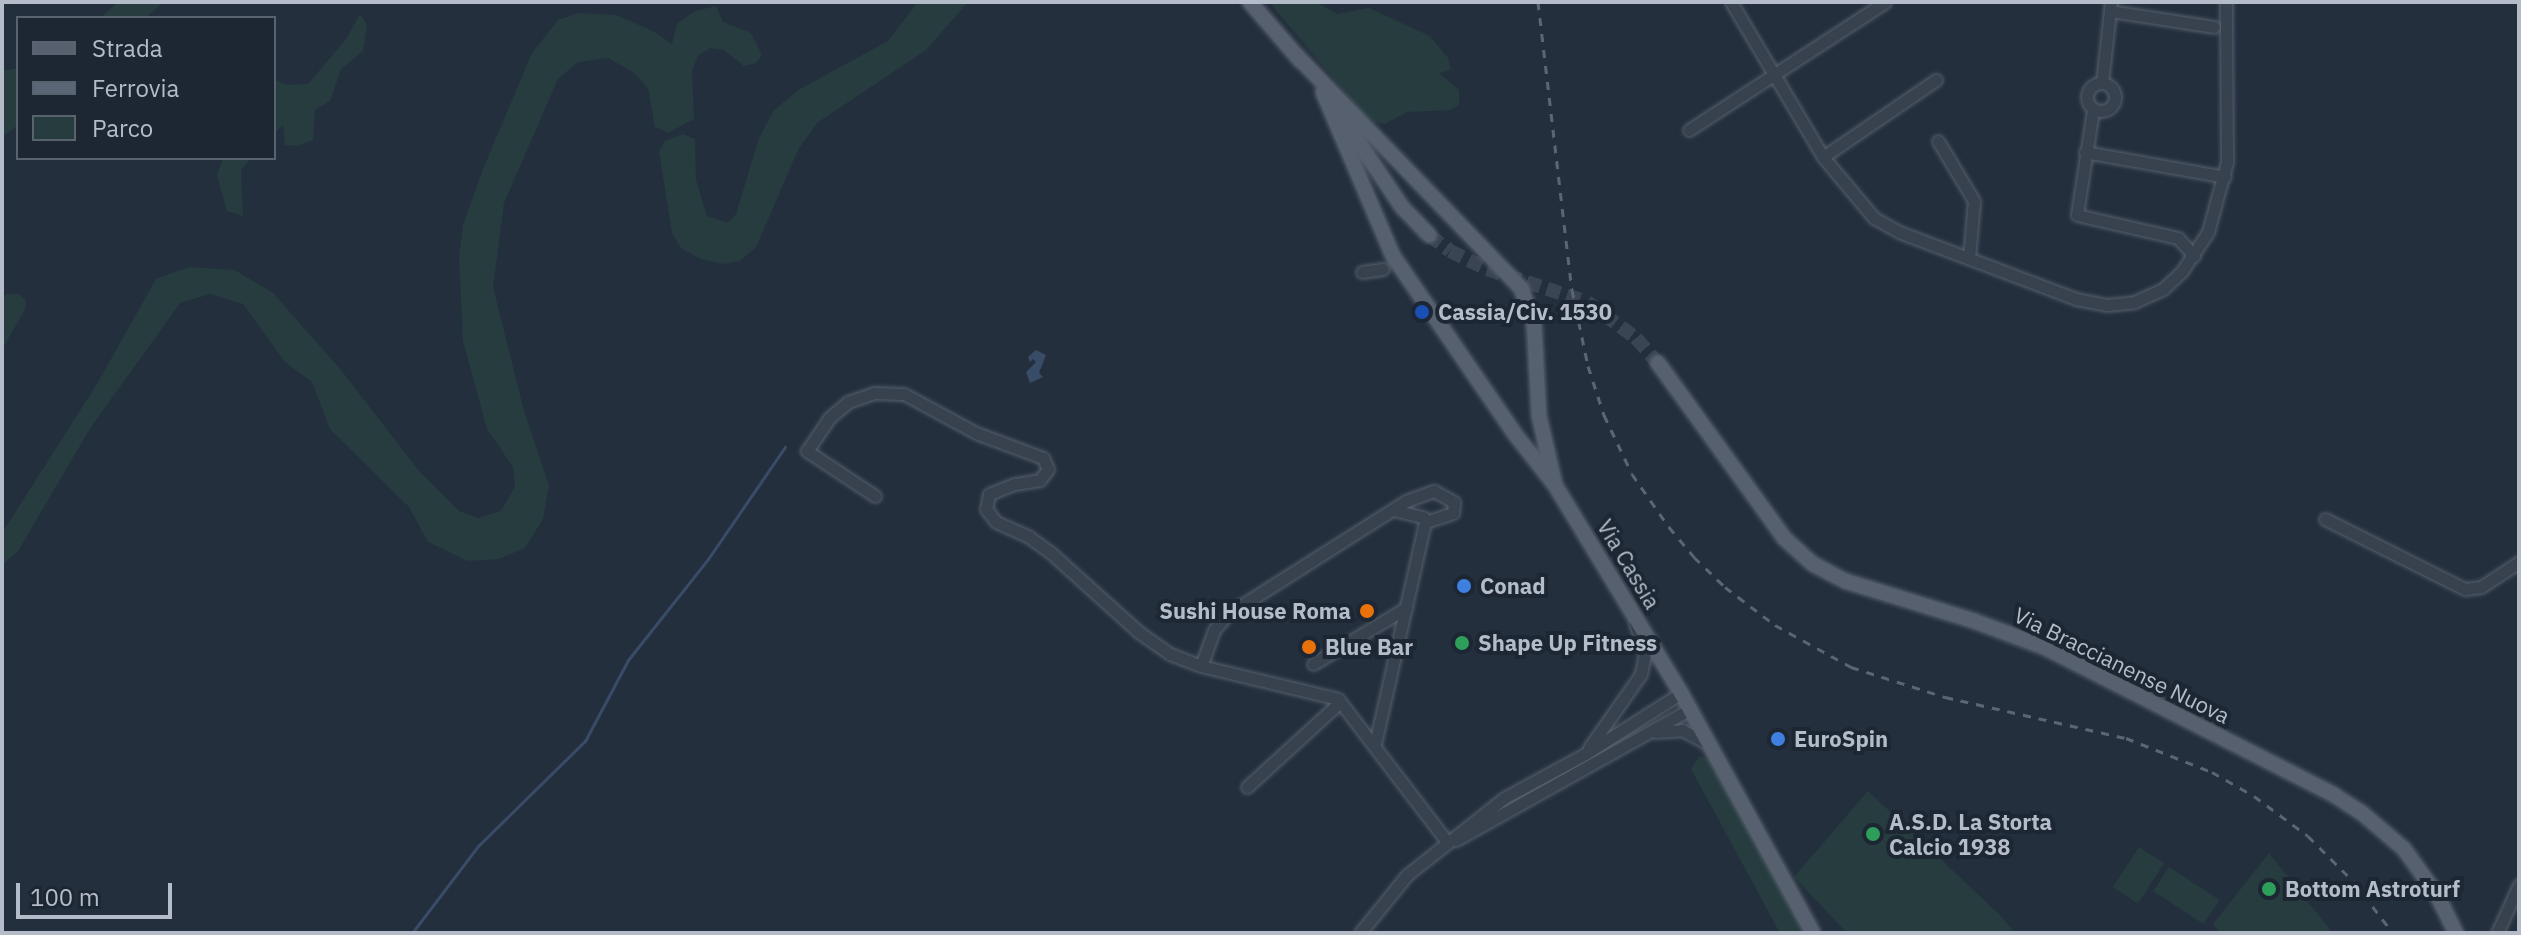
<!DOCTYPE html>
<style>
body{margin:0}
#map{position:relative;width:2521px;height:935px;overflow:hidden;background:#242f3e;font-family:"IBM Plex Sans",sans-serif}
div>[style]{position:absolute}
[style*='--x']{left:calc(var(--x)*1px);top:calc(var(--y)*1px);width:calc(var(--w)*1px);rotate:calc(var(--a)*1deg)}
.green>*{inset:0;background:#263c3f;transform-origin:0 0}
.water>*{inset:0;background:#394c67}
.stream>*{height:3px;margin:-1.5px;padding:0 1.5px;transform-origin:1.5px;border-radius:1.5px;background:#394c67}
.major-tunnel>*{height:14px;margin-top:-7px;transform-origin:0;background:repeating-linear-gradient(90deg,#3a4453 0 14px,transparent 0 21px)}
.roads{filter:drop-shadow(0 0 2px #565f6c) drop-shadow(0 0 2px #565f6c)}
.minor>*{height:11px;margin:-5.5px;padding:0 5.5px;transform-origin:5.5px;border-radius:5.5px;background:#38414e}
.minor>.ring{margin:-5.5px;padding:0;box-sizing:content-box;background:none;border:11px solid #38414e;border-radius:50%}
.major>*{height:14px;margin:-7px;padding:0 7px;transform-origin:7px;border-radius:7px;background:#56606e}
.rail>*{height:3px;margin-top:-1.5px;transform-origin:0;background:repeating-linear-gradient(90deg,#5a6575 0 8px,transparent 0 16px)}
.dots>*{width:22px;height:22px;translate:-50% -50%;box-sizing:border-box;border:4px solid #1d2633;border-radius:50%}
span{translate:-50% -50%;white-space:nowrap;text-align:center;line-height:1.15;-webkit-text-stroke:8px #1d2633;paint-order:stroke}
.poi-label{font-size:22px;color:#b4bcc9;font-weight:700}
.left{translate:0 -50%;text-align:left}
.right{translate:-100% -50%;text-align:right}
.street-label{font-size:22px;color:#b4bcc9}
.frame{position:absolute;inset:0;border:4px solid #b4bcc9;pointer-events:none}
.legend{position:absolute;left:16px;top:16px;width:260px;height:144px;box-sizing:border-box;background:#1d2633;border:2px solid #59626f;margin:0;padding:10px 14px;list-style:none;font-size:24px;color:#b4bcc9}
.legend li{display:flex;align-items:center;gap:16px;height:40px}
.legend b{width:40px;border:2px solid #59626f}
.scale{position:absolute;left:16px;top:883px;width:156px;height:36px;box-sizing:border-box;border:4px solid #b4bcc9;border-top:0;padding-left:10px;font-size:24px;line-height:28px;white-space:nowrap;color:#b4bcc9;-webkit-text-stroke:6px #1d2633;paint-order:stroke}
</style>
<div id="map">
<div class="green">
<div style="clip-path:polygon(118px 2px,164px 2px,146px 18px,100px 18px)"></div>
<div style="clip-path:polygon(918px 2px,968px 2px,926px 50px,817px 123px,799px 148px,756px 247px,740px 261px,722px 264px,701px 259px,681px 248px,672px 233px,659px 151px,665px 141px,683px 134px,695px 139px,696px 180px,707px 216px,728px 223px,736px 214px,759px 138px,774px 110px,800px 89px,888px 41px)"></div>
<div style="clip-path:polygon(1269px 2px,1316px 2px,1337px 14px,1369px 8px,1430px 36px,1448px 58px,1451px 70px,1439px 73px,1459px 90px,1459px 105px,1450px 110px,1407px 112px,1385px 124px,1374px 122px,1363px 114px)"></div>
<div style="clip-path:polygon(716px 6px,723px 22px,751px 33px,762px 55px,756px 63px,744px 66px,724px 50px,710px 48px,698px 56px,692px 71px,694px 119px,668px 133px,655px 127px,648px 88px,633px 72px,608px 58px,578px 62px,558px 79px,504px 203px,493px 287px,524px 411px,549px 485px,543px 519px,525px 548px,499px 559px,468px 561px,428px 542px,409px 507px,330px 429px,312px 382px,285px 362px,243px 304px,210px 294px,180px 303px,91px 427px,18px 551px,2px 565px,2px 533px,97px 384px,156px 279px,189px 267px,235px 270px,273px 293px,341px 370px,419px 471px,459px 511px,478px 518px,501px 511px,515px 487px,513px 467px,487px 429px,463px 341px,459px 257px,463px 225px,483px 169px,532px 53px,558px 20px,578px 13px,616px 15px,655px 32px,672px 44px,677px 24px,695px 11px)"></div>
<div style="clip-path:polygon(360px 14px,367px 25px,363px 51px,341px 69px,330px 101px,315px 110px,313px 140px,298px 146px,285px 145px,283px 125px,274px 133px,274px 79px,287px 85px,308px 84px,346px 39px)"></div>
<div style="clip-path:polygon(18px 68px,18px 125px,2px 137px,2px 71px)"></div>
<div style="clip-path:polygon(223px 158px,251px 158px,241px 170px,243px 216px,227px 211px,217px 175px)"></div>
<div style="clip-path:polygon(7px 294px,18px 294px,26px 300px,25px 309px,2px 350px,2px 297px)"></div>
<div style="clip-path:polygon(1700px 756px,1715px 761px,1811px 933px,1780px 933px,1691px 769px)"></div>
<div style="clip-path:polygon(1868px 791px,2000px 915px,2015px 933px,1847px 933px,1794px 877px)"></div>
<div style="left:2139px;top:847px;width:30px;height:48px;rotate:33deg"></div>
<div style="clip-path:polygon(2269px 853px,2333px 933px,2220px 933px,2213px 924px)"></div>
<div style="left:2169px;top:867px;width:60px;height:29px;rotate:33deg"></div>
</div>
<div class="water">
<div style="clip-path:polygon(1036px 350px,1046px 355px,1039px 373px,1043px 377px,1030px 383px,1026px 372px,1036px 362px,1033px 359px,1030px 362px,1028px 357px)"></div>
</div>
<div class="stream">
<div style="--x:412;--y:933;--w:109;--a:-52.8"></div>
<div style="--x:478;--y:846;--w:150;--a:-44.5"></div>
<div style="--x:585;--y:741;--w:92;--a:-62"></div>
<div style="--x:628;--y:660;--w:129;--a:-51.6"></div>
<div style="--x:708;--y:559;--w:136;--a:-55.5"></div>
</div>
<div class="major-tunnel">
<div style="--x:1429;--y:235;--w:26;--a:37"></div>
<div style="--x:1450;--y:251;--w:41;--a:25.9"></div>
<div style="--x:1487;--y:269;--w:105;--a:18.3"></div>
<div style="--x:1587;--y:302;--w:61;--a:36.3"></div>
<div style="--x:1636;--y:338;--w:33;--a:49"></div>
</div>
<div class="roads">
<div class="minor">
<div style="--x:1731;--y:2;--w:180;--a:59.3"></div>
<div style="--x:1823;--y:157;--w:80;--a:50.1"></div>
<div style="--x:1874;--y:218;--w:29;--a:29"></div>
<div style="--x:1899;--y:232;--w:189;--a:20.7"></div>
<div style="--x:2076;--y:299;--w:32;--a:11"></div>
<div style="--x:2107;--y:305;--w:27;--a:-6"></div>
<div style="--x:2134;--y:302;--w:32;--a:-24"></div>
<div style="--x:2163;--y:289;--w:26;--a:-43"></div>
<div style="--x:2182;--y:271;--w:47;--a:-56.3"></div>
<div style="--x:2208;--y:232;--w:73;--a:-74.8"></div>
<div style="--x:2227;--y:162;--w:160;--a:-90.4"></div>
<div style="--x:2110;--y:11;--w:105;--a:8.7"></div>
<div class="ring" style="left:2087px;top:83px;width:17px;height:17px"></div>
<div style="--x:2102;--y:83;--w:81;--a:-83.7"></div>
<div style="--x:2093;--y:110;--w:106;--a:98.7"></div>
<div style="--x:2077;--y:215;--w:104;--a:12.8"></div>
<div style="--x:2178;--y:238;--w:24;--a:48"></div>
<div style="--x:1689;--y:130;--w:234;--a:-33.1"></div>
<div style="--x:1938;--y:141;--w:70;--a:59"></div>
<div style="--x:1974;--y:201;--w:57;--a:95"></div>
<div style="--x:2085;--y:152;--w:142;--a:10.1"></div>
<div style="--x:1823;--y:157;--w:137;--a:-34.3"></div>
<div style="--x:1362;--y:272;--w:21;--a:-8"></div>
<div style="--x:875;--y:496;--w:82;--a:-146.5"></div>
<div style="--x:807;--y:451;--w:40;--a:-56"></div>
<div style="--x:829;--y:418;--w:25;--a:-40"></div>
<div style="--x:848;--y:402;--w:28;--a:-19"></div>
<div style="--x:874;--y:393;--w:30;--a:2"></div>
<div style="--x:904;--y:394;--w:82;--a:28.4"></div>
<div style="--x:976;--y:433;--w:72;--a:20.5"></div>
<div style="--x:1043;--y:458;--w:12;--a:66"></div>
<div style="--x:1048;--y:469;--w:14;--a:126"></div>
<div style="--x:1040;--y:480;--w:26;--a:171"></div>
<div style="--x:1014;--y:484;--w:27;--a:158"></div>
<div style="--x:989;--y:494;--w:15;--a:101"></div>
<div style="--x:986;--y:509;--w:16;--a:52"></div>
<div style="--x:996;--y:522;--w:36;--a:24"></div>
<div style="--x:1029;--y:537;--w:27;--a:36"></div>
<div style="--x:1051;--y:553;--w:120;--a:42"></div>
<div style="--x:1140;--y:633;--w:37;--a:35"></div>
<div style="--x:1170;--y:654;--w:33;--a:21"></div>
<div style="--x:1201;--y:666;--w:141;--a:13.5"></div>
<div style="--x:1338;--y:699;--w:181;--a:52.6"></div>
<div style="--x:1394;--y:510;--w:30;--a:14"></div>
<div style="--x:1423;--y:517;--w:5;--a:68"></div>
<div style="--x:2325;--y:519;--w:157;--a:26.6"></div>
<div style="--x:2465;--y:589;--w:16;--a:-7"></div>
<div style="--x:2481;--y:587;--w:45;--a:-33.3"></div>
<div style="--x:1313;--y:664;--w:109;--a:-31.1"></div>
<div style="--x:1201;--y:666;--w:38;--a:-70"></div>
<div style="--x:1214;--y:630;--w:21;--a:-49"></div>
<div style="--x:1228;--y:614;--w:211;--a:-32.4"></div>
<div style="--x:1406;--y:501;--w:30;--a:-20"></div>
<div style="--x:1434;--y:491;--w:23;--a:29"></div>
<div style="--x:1454;--y:502;--w:11;--a:95"></div>
<div style="--x:1453;--y:513;--w:29;--a:162"></div>
<div style="--x:1656;--y:732;--w:26;--a:-4"></div>
<div style="--x:1682;--y:730;--w:30;--a:28"></div>
<div style="--x:1375;--y:744;--w:228;--a:-77.3"></div>
<div style="--x:1589;--y:748;--w:90;--a:-54.9"></div>
<div style="--x:1641;--y:674;--w:20;--a:-79"></div>
<div style="--x:1645;--y:654;--w:32;--a:-108"></div>
<div style="--x:1247;--y:787;--w:126;--a:-42.4"></div>
<div style="--x:1456;--y:840;--w:268;--a:-29.2"></div>
<div style="--x:1360;--y:933;--w:75;--a:-51"></div>
<div style="--x:1407;--y:875;--w:124;--a:-38.4"></div>
<div style="--x:1504;--y:798;--w:92;--a:-28.5"></div>
<div style="--x:1585;--y:754;--w:114;--a:-32.4"></div>
<div style="--x:2497;--y:933;--w:53;--a:-65.4"></div>
</div>
<div class="major">
<div style="--x:1250;--y:2;--w:78;--a:49.2"></div>
<div style="--x:1296;--y:55;--w:324;--a:46"></div>
<div style="--x:1521;--y:288;--w:37;--a:70"></div>
<div style="--x:1534;--y:323;--w:93;--a:86.9"></div>
<div style="--x:1539;--y:416;--w:66;--a:76.8"></div>
<div style="--x:1323;--y:92;--w:178;--a:66.9"></div>
<div style="--x:1393;--y:256;--w:214;--a:55.6"></div>
<div style="--x:1514;--y:433;--w:66;--a:51.7"></div>
<div style="--x:1555;--y:485;--w:243;--a:58.8"></div>
<div style="--x:1681;--y:693;--w:274;--a:61.2"></div>
<div style="--x:1337;--y:110;--w:117;--a:56.2"></div>
<div style="--x:1402;--y:207;--w:39;--a:46"></div>
<div style="--x:1658;--y:363;--w:216;--a:54.2"></div>
<div style="--x:1784;--y:538;--w:39;--a:42"></div>
<div style="--x:1813;--y:564;--w:36;--a:28"></div>
<div style="--x:1845;--y:581;--w:135;--a:17.2"></div>
<div style="--x:1974;--y:621;--w:75;--a:20.4"></div>
<div style="--x:2044;--y:647;--w:326;--a:27"></div>
<div style="--x:2334;--y:795;--w:33;--a:33"></div>
<div style="--x:2362;--y:813;--w:55;--a:40.6"></div>
<div style="--x:2404;--y:849;--w:57;--a:54.3"></div>
<div style="--x:2437;--y:895;--w:42;--a:63.4"></div>
</div>
</div>
<div class="rail">
<div style="--x:1538;--y:2;--w:290;--a:83.3"></div>
<div style="--x:1572;--y:290;--w:78;--a:78.1"></div>
<div style="--x:1588;--y:366;--w:52;--a:71.9"></div>
<div style="--x:1604;--y:415;--w:65;--a:64.6"></div>
<div style="--x:1632;--y:474;--w:65;--a:55.1"></div>
<div style="--x:1669;--y:527;--w:39;--a:50"></div>
<div style="--x:1694;--y:557;--w:43;--a:44.1"></div>
<div style="--x:1725;--y:587;--w:63;--a:37.2"></div>
<div style="--x:1775;--y:625;--w:87;--a:28.9"></div>
<div style="--x:1851;--y:667;--w:99;--a:17.7"></div>
<div style="--x:1945;--y:697;--w:186;--a:12.8"></div>
<div style="--x:2126;--y:738;--w:92;--a:21.6"></div>
<div style="--x:2212;--y:772;--w:48;--a:29.7"></div>
<div style="--x:2254;--y:796;--w:67;--a:36.5"></div>
<div style="--x:2308;--y:836;--w:64;--a:45"></div>
<div style="--x:2353;--y:881;--w:66;--a:52.4"></div>
</div>
<div class="dots">
<div style="left:1422px;top:312px;background:#1a4fb4"></div>
<div style="left:1464px;top:586px;background:#3f7fe0"></div>
<div style="left:1367px;top:611px;background:#e8710a"></div>
<div style="left:1462px;top:643px;background:#2e9e5b"></div>
<div style="left:1309px;top:647px;background:#e8710a"></div>
<div style="left:1778px;top:739px;background:#3f7fe0"></div>
<div style="left:1873px;top:834px;background:#2e9e5b"></div>
<div style="left:2269px;top:889px;background:#2e9e5b"></div>
</div>
<div class="poi-label">
<span class="left" style="left:1438px;top:312px">Cassia/Civ. 1530</span>
<span class="left" style="left:1480px;top:586px">Conad</span>
<span class="right" style="left:1351px;top:611px">Sushi House Roma</span>
<span class="left" style="left:1478px;top:643px">Shape Up Fitness</span>
<span class="left" style="left:1325px;top:647px">Blue Bar</span>
<span class="left" style="left:1794px;top:739px">EuroSpin</span>
<span class="left" style="left:1889px;top:834px">A.S.D. La Storta<br>Calcio 1938</span>
<span class="left" style="left:2285px;top:889px">Bottom Astroturf</span>
</div>
<div class="street-label">
<span style="left:1629px;top:564px;rotate:59deg">Via Cassia</span>
<span style="left:2122px;top:665px;rotate:26deg">Via Braccianense Nuova</span>
</div>
<div class="frame"></div>
<ul class="legend">
<li><b style="height:10px;background:#56606e"></b>Strada</li>
<li><b style="height:10px;background:#5a6575"></b>Ferrovia</li>
<li><b style="height:22px;background:#263c3f"></b>Parco</li>
</ul>
<div class="scale">100 m</div>
</div>
